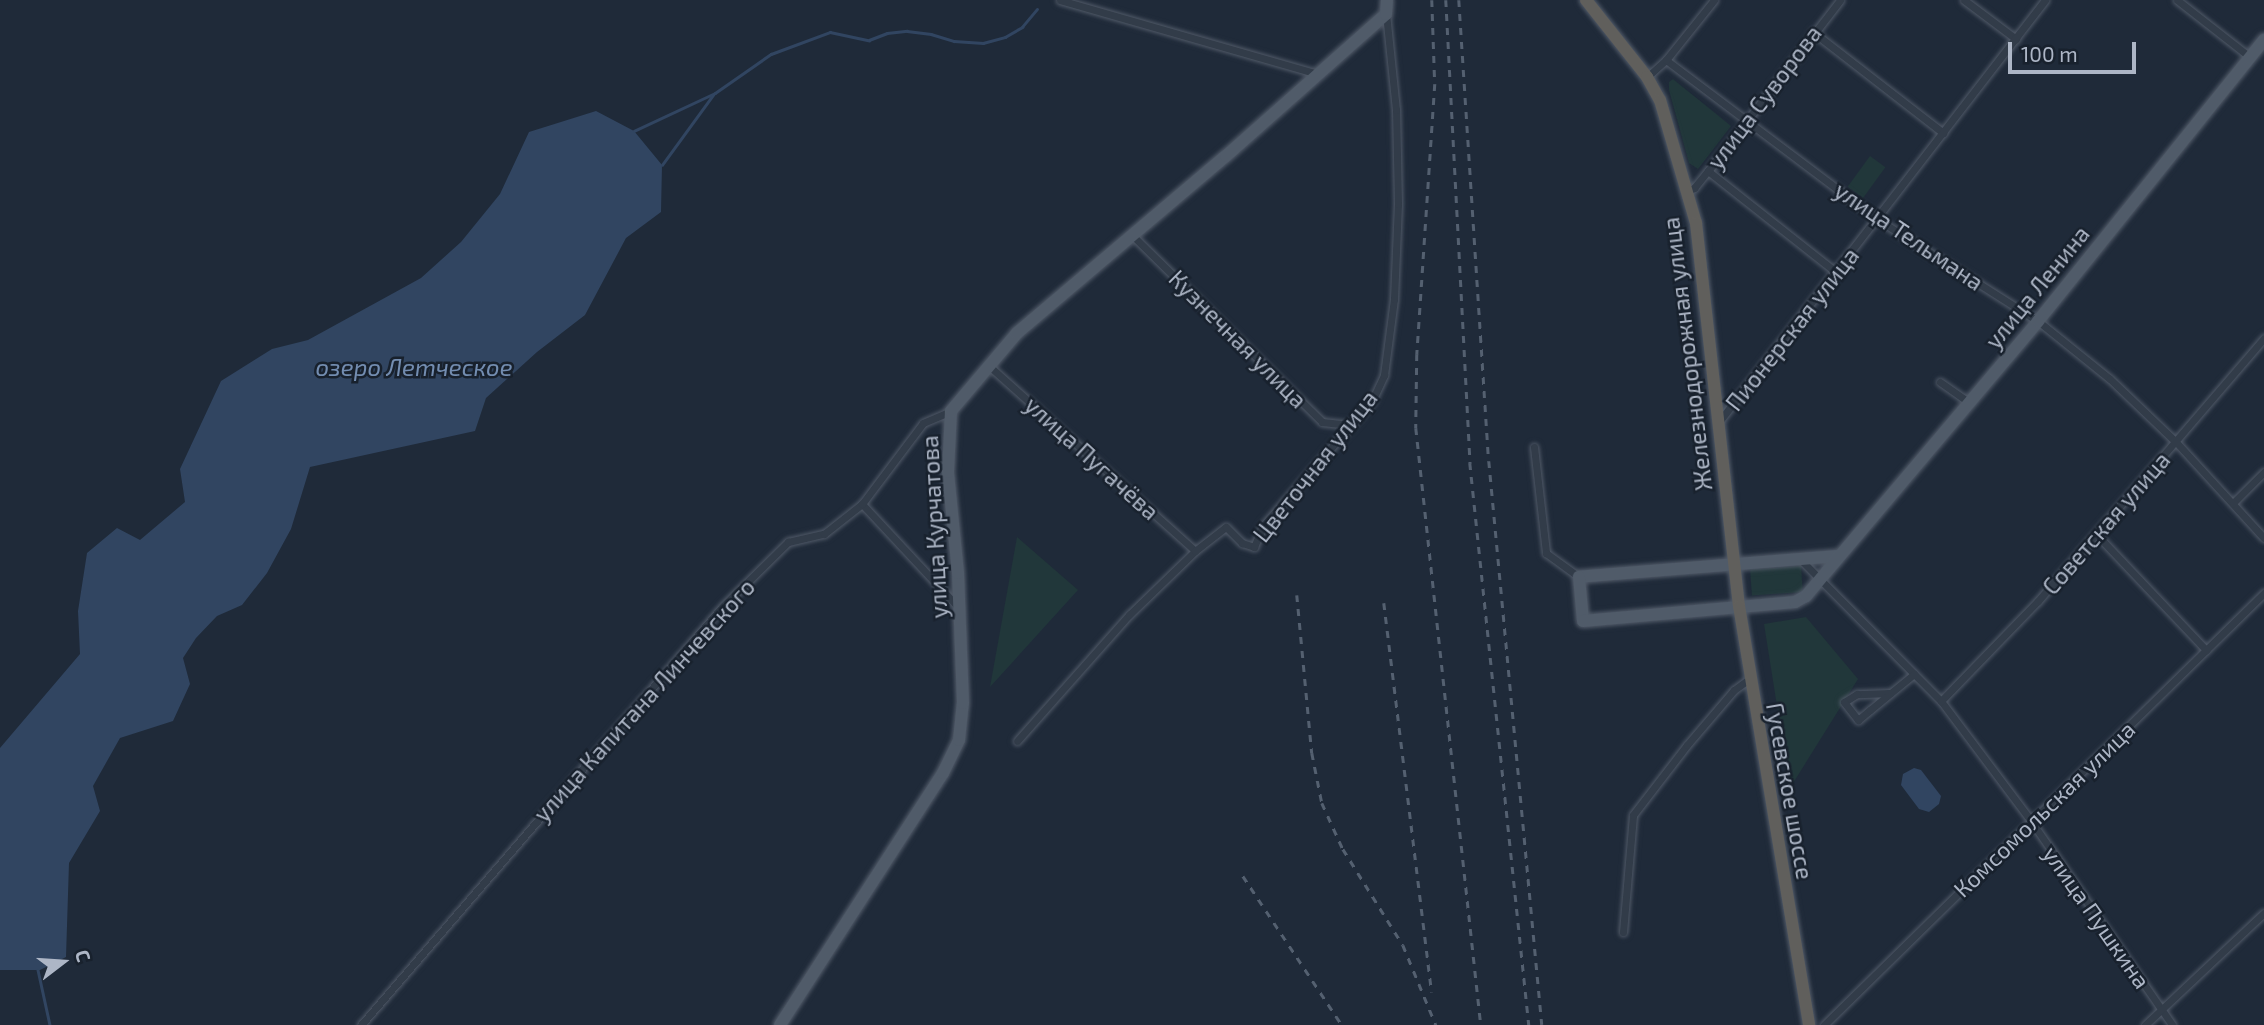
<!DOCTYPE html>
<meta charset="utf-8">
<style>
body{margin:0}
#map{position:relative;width:2264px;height:1025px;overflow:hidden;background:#1f2a39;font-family:"Exo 2",sans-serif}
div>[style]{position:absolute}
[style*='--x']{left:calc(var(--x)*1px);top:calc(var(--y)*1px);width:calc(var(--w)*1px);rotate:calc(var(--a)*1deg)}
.green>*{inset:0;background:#21373a;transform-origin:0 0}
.water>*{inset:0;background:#314561}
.stream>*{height:2.5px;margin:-1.25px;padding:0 1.25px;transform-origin:1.25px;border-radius:1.25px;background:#314561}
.roads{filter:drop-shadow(0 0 2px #505967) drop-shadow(0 0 2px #505967)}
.minor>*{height:7px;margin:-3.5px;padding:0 3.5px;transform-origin:3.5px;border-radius:3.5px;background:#323c49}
.primary>*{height:12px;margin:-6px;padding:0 6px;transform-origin:6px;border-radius:6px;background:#505b69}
.trunk>*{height:12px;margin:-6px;padding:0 6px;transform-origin:6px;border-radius:6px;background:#605f5c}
.rail>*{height:2.5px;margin-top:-1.25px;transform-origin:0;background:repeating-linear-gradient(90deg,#546070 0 7px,transparent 0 14px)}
span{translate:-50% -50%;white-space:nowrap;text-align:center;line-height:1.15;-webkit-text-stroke:5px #18212d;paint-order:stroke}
.street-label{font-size:23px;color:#adb6c6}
.water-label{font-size:24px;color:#738db1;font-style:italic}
.north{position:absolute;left:28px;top:927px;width:70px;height:70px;-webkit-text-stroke:5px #18212d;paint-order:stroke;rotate:73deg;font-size:19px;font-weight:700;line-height:28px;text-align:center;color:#adb6c6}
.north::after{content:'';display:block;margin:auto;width:24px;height:32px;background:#adb6c6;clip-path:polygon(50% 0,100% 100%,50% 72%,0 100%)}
.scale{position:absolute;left:2008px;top:42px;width:128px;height:32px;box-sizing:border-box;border:4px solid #adb6c6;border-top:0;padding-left:9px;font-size:21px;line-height:24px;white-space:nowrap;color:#adb6c6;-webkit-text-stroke:5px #18212d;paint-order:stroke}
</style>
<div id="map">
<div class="green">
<div style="clip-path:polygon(1673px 79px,1731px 126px,1698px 169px,1689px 163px,1669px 90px,1669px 82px)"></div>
<div style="left:1870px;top:156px;width:19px;height:38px;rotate:36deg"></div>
<div style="clip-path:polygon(1017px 537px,1078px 590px,990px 687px)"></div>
<div style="left:1801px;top:566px;width:26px;height:51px;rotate:86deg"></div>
<div style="clip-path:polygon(1806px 617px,1858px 679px,1790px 788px,1764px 624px)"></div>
</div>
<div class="water">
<div style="clip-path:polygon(596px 111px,634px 131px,662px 165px,661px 212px,626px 238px,585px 315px,537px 352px,486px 398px,475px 431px,310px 467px,291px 529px,267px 573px,242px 605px,217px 616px,196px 638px,183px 658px,190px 684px,173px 721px,120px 738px,93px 786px,100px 811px,69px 863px,66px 957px,40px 970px,0 970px,0 748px,80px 654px,78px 611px,87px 553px,117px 528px,140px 540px,185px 502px,180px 469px,221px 381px,272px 349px,308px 340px,421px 278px,461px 242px,500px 194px,529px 132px)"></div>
<div style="clip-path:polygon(1914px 768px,1921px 770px,1941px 796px,1939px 804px,1929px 812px,1919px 809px,1901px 785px,1903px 774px)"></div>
</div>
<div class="stream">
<div style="--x:634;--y:131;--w:89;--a:-25.1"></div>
<div style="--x:715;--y:93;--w:68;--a:-34.9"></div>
<div style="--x:771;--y:54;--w:63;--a:-20.4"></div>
<div style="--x:830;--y:32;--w:40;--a:12"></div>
<div style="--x:869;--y:40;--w:19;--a:-21"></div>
<div style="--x:887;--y:33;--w:20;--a:-6"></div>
<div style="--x:907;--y:31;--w:24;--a:7"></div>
<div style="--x:931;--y:34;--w:24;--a:17"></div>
<div style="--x:954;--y:41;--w:29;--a:4"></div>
<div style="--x:983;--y:43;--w:23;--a:-15"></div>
<div style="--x:1005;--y:37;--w:20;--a:-30"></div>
<div style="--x:1022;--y:27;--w:23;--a:-50"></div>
<div style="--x:662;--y:165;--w:87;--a:-53.9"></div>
<div style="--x:38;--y:970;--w:56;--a:77.7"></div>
</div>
<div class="roads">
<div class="minor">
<div style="--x:1060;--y:0;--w:268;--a:16"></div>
<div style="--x:1964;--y:0;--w:65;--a:36.9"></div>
<div style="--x:2177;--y:0;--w:93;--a:38"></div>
<div style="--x:1813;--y:32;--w:165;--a:37.8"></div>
<div style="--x:1666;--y:60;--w:264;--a:37"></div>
<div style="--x:1877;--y:219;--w:191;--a:32.4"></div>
<div style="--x:2038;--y:321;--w:92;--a:38.9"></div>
<div style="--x:2110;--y:379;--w:91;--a:43.7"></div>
<div style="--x:2176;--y:442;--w:130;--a:47.5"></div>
<div style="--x:1647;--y:77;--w:25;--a:-42"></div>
<div style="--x:1666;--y:60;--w:77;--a:-51.3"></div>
<div style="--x:1708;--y:171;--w:164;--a:38.3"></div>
<div style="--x:1687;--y:191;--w:8;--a:-23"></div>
<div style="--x:1694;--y:188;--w:22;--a:-51"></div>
<div style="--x:1708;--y:171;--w:216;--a:-52.3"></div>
<div style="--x:1133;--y:236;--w:265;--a:44.5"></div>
<div style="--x:1322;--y:422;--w:28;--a:6"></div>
<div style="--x:988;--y:365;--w:278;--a:41.9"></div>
<div style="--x:1940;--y:382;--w:35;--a:35"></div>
<div style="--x:1718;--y:423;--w:535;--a:-52.29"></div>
<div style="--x:1534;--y:447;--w:107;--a:83.5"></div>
<div style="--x:1546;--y:553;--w:41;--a:36"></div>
<div style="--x:2233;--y:503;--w:44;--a:-45"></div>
<div style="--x:862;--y:504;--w:142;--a:47"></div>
<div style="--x:2096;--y:534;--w:160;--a:46.5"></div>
<div style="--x:1800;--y:559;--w:200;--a:45.2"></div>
<div style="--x:1941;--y:701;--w:150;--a:53.1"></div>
<div style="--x:2031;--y:821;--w:248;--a:55.3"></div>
<div style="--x:1890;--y:693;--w:33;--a:178"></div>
<div style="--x:1857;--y:694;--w:15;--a:148"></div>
<div style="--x:1844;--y:702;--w:23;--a:52"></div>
<div style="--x:1858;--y:720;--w:16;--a:-40"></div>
<div style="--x:1870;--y:710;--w:57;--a:-39.3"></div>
<div style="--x:1941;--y:701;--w:139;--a:-45.9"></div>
<div style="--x:2038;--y:601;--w:347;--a:-49.3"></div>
<div style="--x:1017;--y:741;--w:169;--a:-48.4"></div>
<div style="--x:1129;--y:615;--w:92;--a:-44.1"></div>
<div style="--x:1195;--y:551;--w:39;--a:-38"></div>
<div style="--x:1226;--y:527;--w:23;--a:45"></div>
<div style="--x:1242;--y:543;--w:13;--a:18"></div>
<div style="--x:1254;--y:547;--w:23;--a:-67"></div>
<div style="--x:1263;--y:526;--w:166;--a:-48.9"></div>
<div style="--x:1372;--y:401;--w:29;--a:-65"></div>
<div style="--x:1384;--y:375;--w:77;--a:-82.5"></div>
<div style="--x:1394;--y:299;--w:95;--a:-87.6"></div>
<div style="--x:1398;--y:204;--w:94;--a:-91.2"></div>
<div style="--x:1396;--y:110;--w:97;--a:-95.9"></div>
<div style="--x:1623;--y:932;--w:117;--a:-85.1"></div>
<div style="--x:1633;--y:815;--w:88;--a:-52.4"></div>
<div style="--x:1687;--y:745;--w:72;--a:-49.5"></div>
<div style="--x:1734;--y:690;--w:19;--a:-36"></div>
<div style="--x:361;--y:1025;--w:552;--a:-49.18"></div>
<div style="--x:722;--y:607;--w:93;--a:-44.6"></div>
<div style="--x:788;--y:542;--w:37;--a:-13"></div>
<div style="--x:824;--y:534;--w:48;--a:-38.3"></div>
<div style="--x:862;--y:504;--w:101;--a:-53"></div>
<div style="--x:923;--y:423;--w:30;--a:-23"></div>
<div style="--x:1824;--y:1025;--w:617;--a:-44.47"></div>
<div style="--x:2145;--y:1025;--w:163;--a:-43.3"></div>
</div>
<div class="primary">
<div style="--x:1838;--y:556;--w:260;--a:175.4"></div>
<div style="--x:1579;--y:577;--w:44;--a:84.8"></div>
<div style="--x:1583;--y:621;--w:213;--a:-5.1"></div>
<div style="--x:1795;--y:602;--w:13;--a:-29"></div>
<div style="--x:1806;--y:596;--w:360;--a:-49.8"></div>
<div style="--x:2038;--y:321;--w:361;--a:-51.2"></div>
<div style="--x:780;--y:1025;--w:300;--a:-57.1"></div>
<div style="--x:943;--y:773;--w:37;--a:-64"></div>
<div style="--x:959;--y:740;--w:37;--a:-84"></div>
<div style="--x:963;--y:703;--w:130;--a:-92.2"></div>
<div style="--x:958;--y:573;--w:101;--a:-95.7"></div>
<div style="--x:948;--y:472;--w:61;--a:-87.2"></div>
<div style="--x:951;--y:411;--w:102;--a:-49.8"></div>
<div style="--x:1017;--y:333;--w:274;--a:-40.3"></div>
<div style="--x:1226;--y:156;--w:214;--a:-41.6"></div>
<div style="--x:1386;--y:14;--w:14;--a:-86"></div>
</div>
<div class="trunk">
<div style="--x:1586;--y:0;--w:98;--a:51.6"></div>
<div style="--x:1647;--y:77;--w:26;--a:61"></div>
<div style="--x:1660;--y:100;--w:128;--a:73.7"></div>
<div style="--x:1696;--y:223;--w:385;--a:83.6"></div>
<div style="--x:1739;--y:606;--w:425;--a:80.5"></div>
</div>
</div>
<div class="rail">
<div style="--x:1432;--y:0;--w:84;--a:88"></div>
<div style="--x:1435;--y:84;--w:271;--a:93.8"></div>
<div style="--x:1417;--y:354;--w:74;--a:90.8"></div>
<div style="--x:1416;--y:428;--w:601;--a:83.79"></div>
<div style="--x:1446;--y:0;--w:464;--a:87"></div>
<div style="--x:1470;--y:463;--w:565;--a:84.01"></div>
<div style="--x:1459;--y:0;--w:462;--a:86.3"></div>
<div style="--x:1489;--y:461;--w:566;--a:84.63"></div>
<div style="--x:1297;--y:595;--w:159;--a:84.6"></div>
<div style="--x:1312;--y:753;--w:51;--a:78.7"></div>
<div style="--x:1322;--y:803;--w:51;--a:65.5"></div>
<div style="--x:1343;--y:849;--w:113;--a:58"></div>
<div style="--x:1403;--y:945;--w:87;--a:67.6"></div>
<div style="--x:1384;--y:603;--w:392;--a:83"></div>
<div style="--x:1243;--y:876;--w:179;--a:56.4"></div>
</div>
<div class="street-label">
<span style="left:1764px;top:97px;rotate:-53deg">улица Суворова</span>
<span style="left:1909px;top:236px;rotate:34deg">улица Тельмана</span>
<span style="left:2037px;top:287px;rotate:-51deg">улица Ленина</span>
<span style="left:1792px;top:329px;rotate:-52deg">Пионерская улица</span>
<span style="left:1238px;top:339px;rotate:45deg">Кузнечная улица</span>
<span style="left:1687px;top:354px;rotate:-97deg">Железнодорожная улица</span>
<span style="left:1092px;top:458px;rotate:42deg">улица Пугачёва</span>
<span style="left:1315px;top:466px;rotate:-52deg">Цветочная улица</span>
<span style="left:2106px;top:523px;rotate:-49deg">Советская улица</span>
<span style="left:934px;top:527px;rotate:-93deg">улица Курчатова</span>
<span style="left:644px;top:700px;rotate:-48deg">улица Капитана Линчевского</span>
<span style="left:1790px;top:791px;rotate:80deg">Гусевское шоссе</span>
<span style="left:2044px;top:809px;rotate:-44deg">Комсомольская улица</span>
<span style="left:2097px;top:917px;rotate:55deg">улица Пушкина</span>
</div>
<div class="water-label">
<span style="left:414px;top:367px">озеро Летческое</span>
</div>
<div class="north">С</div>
<div class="scale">100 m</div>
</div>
